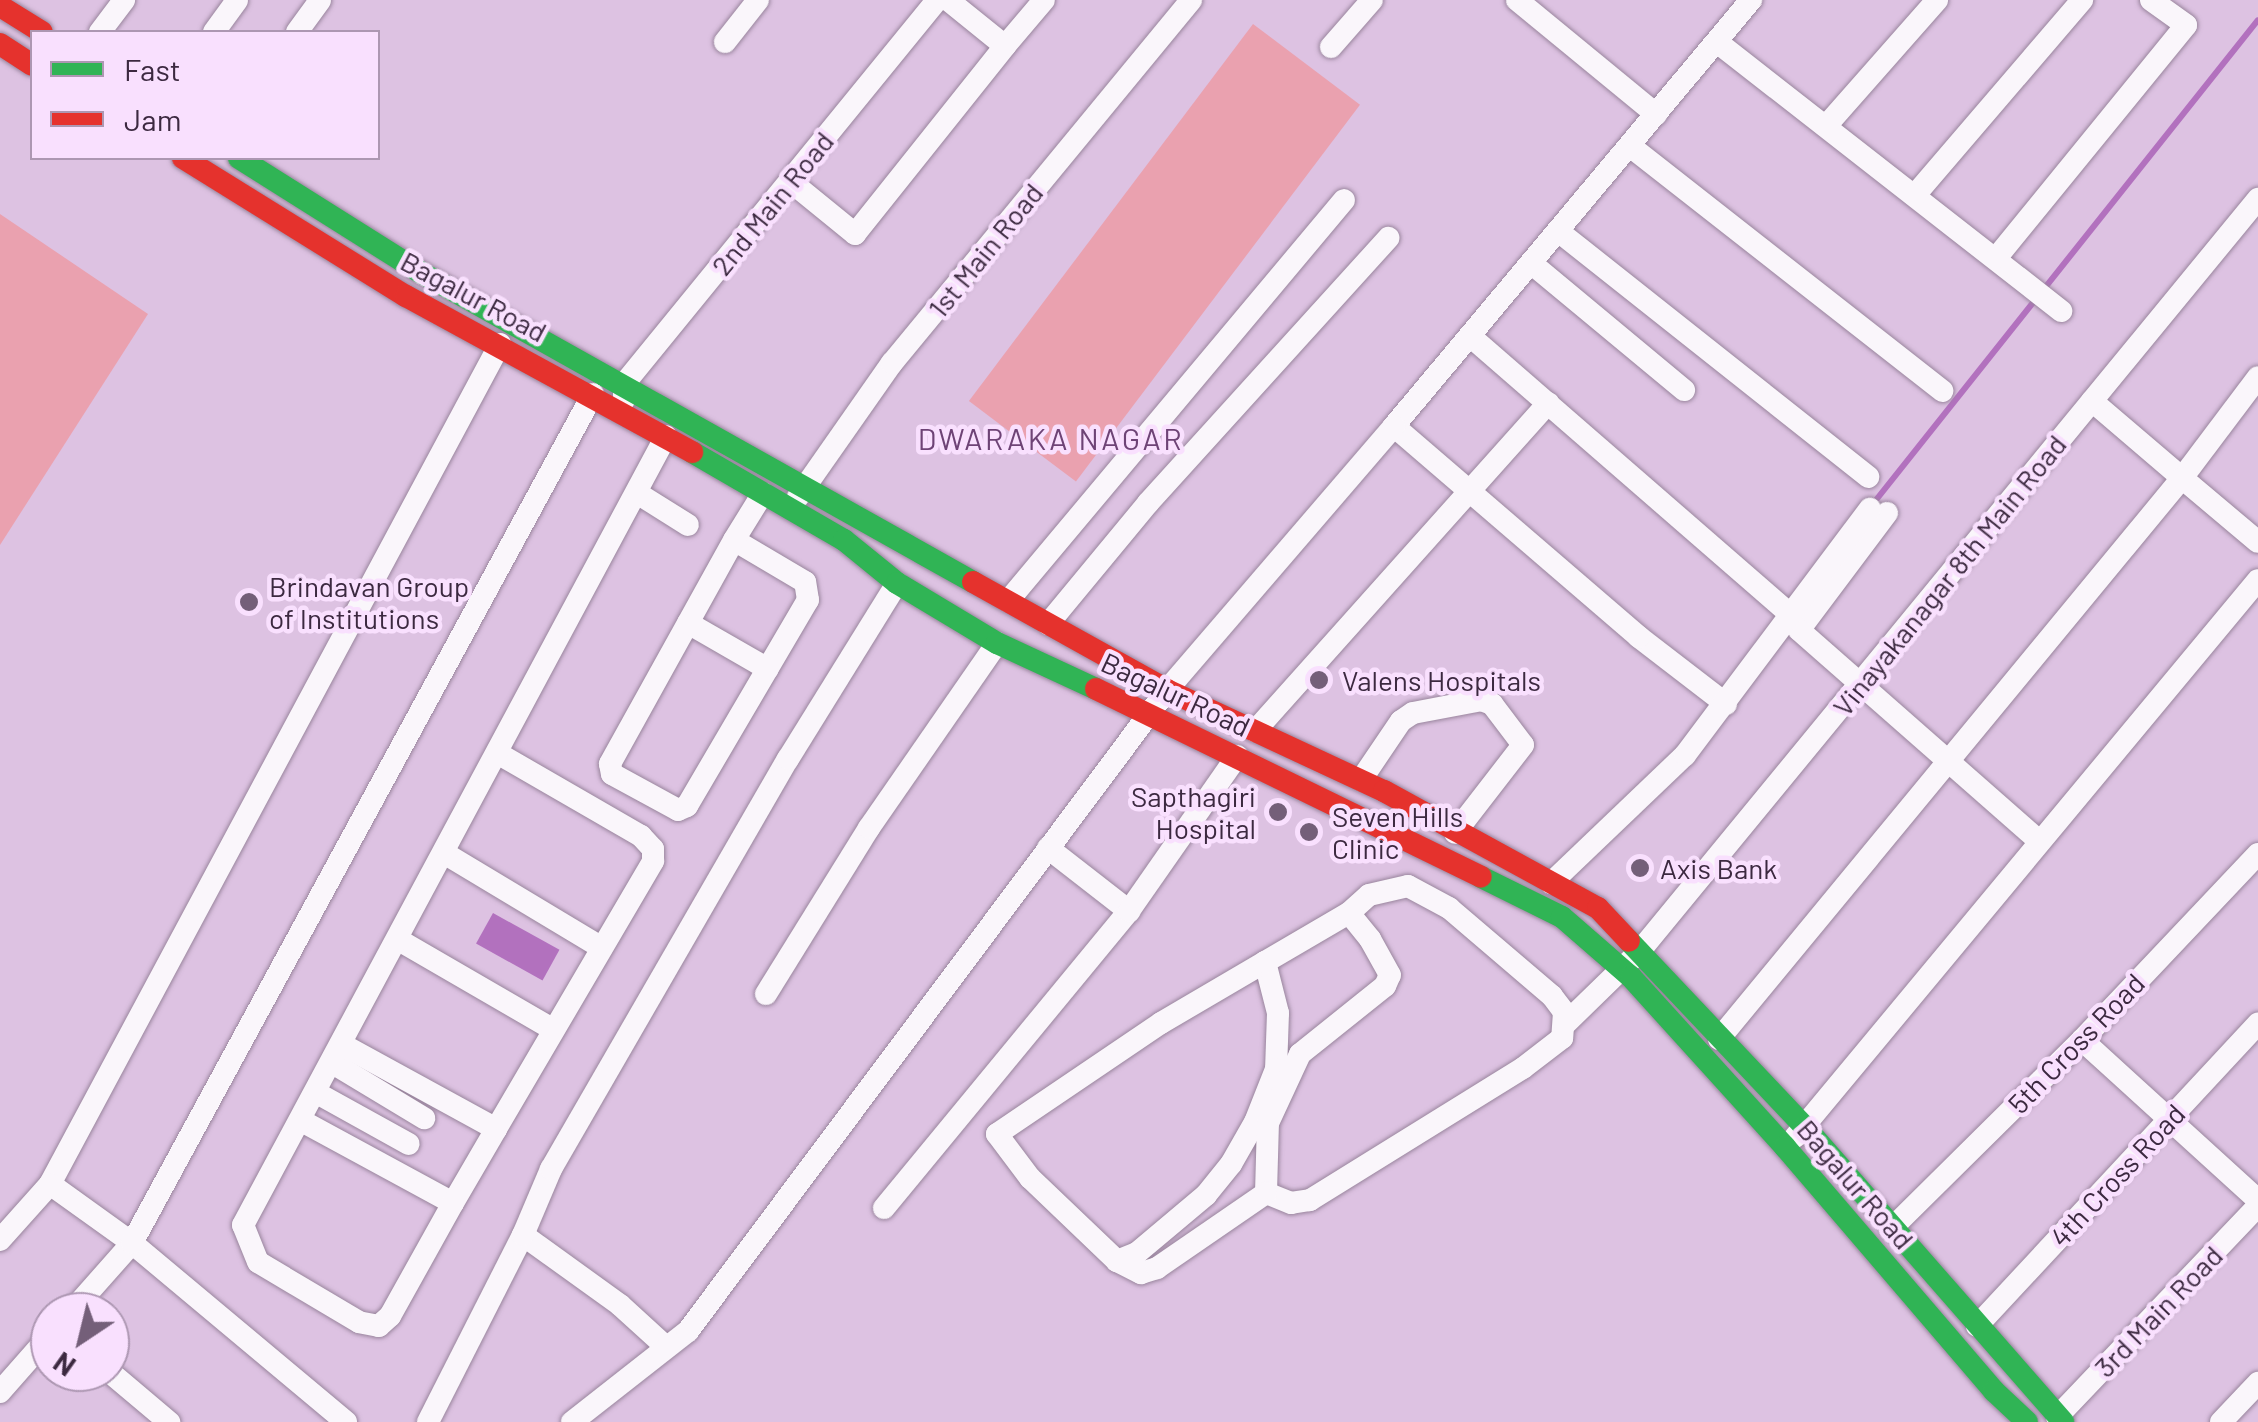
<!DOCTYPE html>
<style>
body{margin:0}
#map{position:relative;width:2258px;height:1422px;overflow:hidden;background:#ddc2e2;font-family:Barlow,sans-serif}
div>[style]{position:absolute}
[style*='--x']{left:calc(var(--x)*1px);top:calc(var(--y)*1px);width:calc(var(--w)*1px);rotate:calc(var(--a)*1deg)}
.green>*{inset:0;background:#eaa1af;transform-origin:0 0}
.water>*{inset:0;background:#b271be;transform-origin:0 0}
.stream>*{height:6px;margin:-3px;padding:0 3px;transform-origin:3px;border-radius:3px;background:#b271be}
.roads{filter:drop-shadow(0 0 2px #99859d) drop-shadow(0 0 2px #99859d)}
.street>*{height:22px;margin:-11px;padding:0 11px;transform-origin:11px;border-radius:11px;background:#faf6fb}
.fast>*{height:22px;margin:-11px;padding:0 11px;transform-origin:11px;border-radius:11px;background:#30b455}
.jam>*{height:22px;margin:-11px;padding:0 11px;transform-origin:11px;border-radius:11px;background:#e5322d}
.dots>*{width:28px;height:28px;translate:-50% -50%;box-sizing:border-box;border:5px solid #f9e0fe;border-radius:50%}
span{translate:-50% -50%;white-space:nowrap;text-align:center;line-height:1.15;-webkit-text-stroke:9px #f9e0fe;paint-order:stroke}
.street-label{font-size:28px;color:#3c2940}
.poi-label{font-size:28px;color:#3c2940}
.left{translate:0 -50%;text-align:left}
.right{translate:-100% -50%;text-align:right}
.neighbourhood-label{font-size:30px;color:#6e4376;letter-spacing:2.5px}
.legend{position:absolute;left:30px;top:30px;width:350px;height:130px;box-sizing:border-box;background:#f9e0fe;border:2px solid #ad97b2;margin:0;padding:12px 18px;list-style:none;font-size:30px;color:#3c2940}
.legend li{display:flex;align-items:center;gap:20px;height:50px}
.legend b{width:50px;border:2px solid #ad97b2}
.north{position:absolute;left:30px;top:1292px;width:100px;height:100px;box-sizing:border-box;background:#f9e0fe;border:2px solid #ad97b2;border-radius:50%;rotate:215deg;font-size:28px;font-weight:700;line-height:40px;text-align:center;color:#3c2940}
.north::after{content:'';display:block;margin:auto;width:35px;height:45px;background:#745f79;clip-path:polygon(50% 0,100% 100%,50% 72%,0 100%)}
</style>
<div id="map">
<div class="green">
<div style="left:1253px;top:24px;width:134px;height:472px;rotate:37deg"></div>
<div style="clip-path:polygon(0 214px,148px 314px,0 545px)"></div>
</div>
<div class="water">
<div style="left:493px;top:913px;width:76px;height:35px;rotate:29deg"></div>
</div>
<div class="stream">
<div style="--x:1876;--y:500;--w:613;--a:-51.49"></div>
</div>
<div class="roads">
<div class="street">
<div style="--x:948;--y:0;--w:73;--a:38.9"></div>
<div style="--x:1005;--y:46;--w:60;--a:-49.7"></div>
<div style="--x:1517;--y:0;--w:180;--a:39.4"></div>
<div style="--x:100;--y:32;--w:40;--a:-53"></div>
<div style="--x:214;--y:32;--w:39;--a:-54"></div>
<div style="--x:297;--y:32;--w:39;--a:-54"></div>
<div style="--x:725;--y:42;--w:53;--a:-51.8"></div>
<div style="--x:1717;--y:42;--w:437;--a:38"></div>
<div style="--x:1331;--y:47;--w:62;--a:-48.9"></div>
<div style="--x:1826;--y:126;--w:168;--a:-48.6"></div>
<div style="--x:1630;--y:146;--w:397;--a:38.1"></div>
<div style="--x:790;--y:181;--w:84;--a:39.2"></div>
<div style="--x:855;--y:234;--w:241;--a:-51.4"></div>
<div style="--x:1915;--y:195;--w:257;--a:-49.4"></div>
<div style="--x:1558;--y:231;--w:396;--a:38.4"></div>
<div style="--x:1997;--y:257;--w:299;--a:-50.8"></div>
<div style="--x:2186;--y:25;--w:43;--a:-144.5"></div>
<div style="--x:1531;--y:263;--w:199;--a:39.7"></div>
<div style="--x:1470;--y:336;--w:425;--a:41"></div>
<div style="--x:624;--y:400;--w:16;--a:-90"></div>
<div style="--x:624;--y:384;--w:495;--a:-50.8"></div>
<div style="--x:2092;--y:401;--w:118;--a:40.5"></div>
<div style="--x:2182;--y:478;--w:126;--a:-53"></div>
<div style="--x:637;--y:493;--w:60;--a:32.1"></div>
<div style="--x:798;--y:497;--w:164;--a:-55"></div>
<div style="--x:892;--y:363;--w:470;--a:-50.5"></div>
<div style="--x:1887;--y:513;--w:146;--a:126.9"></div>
<div style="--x:1799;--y:630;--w:320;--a:41.3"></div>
<div style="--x:734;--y:540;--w:256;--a:119"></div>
<div style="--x:610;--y:764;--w:10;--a:79"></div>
<div style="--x:612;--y:774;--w:75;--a:28.6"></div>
<div style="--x:678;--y:810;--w:10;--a:-24"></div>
<div style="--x:687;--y:806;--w:239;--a:-59.6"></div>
<div style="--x:808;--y:600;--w:18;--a:-99"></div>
<div style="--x:805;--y:582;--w:82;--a:-149.4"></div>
<div style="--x:734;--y:540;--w:55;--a:-58.3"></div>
<div style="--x:1008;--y:601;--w:523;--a:-50.04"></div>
<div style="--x:688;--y:623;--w:92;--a:29.9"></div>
<div style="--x:1048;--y:624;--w:157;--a:-50.4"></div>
<div style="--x:1148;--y:503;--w:358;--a:-47.8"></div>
<div style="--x:1726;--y:704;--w:110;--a:-142.4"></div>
<div style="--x:1639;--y:637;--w:323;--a:-139.3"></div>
<div style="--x:1394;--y:426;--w:556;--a:-50.04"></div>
<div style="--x:1255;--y:731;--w:440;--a:-48.2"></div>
<div style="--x:1361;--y:780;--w:71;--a:-55.9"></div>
<div style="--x:1401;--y:721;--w:14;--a:-34"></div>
<div style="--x:1413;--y:713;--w:69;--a:-10.8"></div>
<div style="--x:1481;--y:700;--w:12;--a:20"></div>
<div style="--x:1492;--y:704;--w:51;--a:52.9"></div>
<div style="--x:1523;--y:745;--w:111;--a:127.7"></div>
<div style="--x:1048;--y:848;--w:103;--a:37.9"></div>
<div style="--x:444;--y:853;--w:184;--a:31"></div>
<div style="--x:1551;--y:883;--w:185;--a:-43.7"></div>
<div style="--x:1685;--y:755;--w:308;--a:-53.1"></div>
<div style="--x:397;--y:939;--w:181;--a:30.1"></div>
<div style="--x:1265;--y:962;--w:53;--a:75.7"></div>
<div style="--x:1278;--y:1013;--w:56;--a:92"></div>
<div style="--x:1276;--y:1069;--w:57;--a:111.6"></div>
<div style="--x:1255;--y:1122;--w:48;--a:119.7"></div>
<div style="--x:1231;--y:1164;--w:40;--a:129"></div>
<div style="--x:1206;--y:1195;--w:90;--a:140"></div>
<div style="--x:1137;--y:1253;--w:22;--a:158"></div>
<div style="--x:1117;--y:1261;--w:120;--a:-136.3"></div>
<div style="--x:1030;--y:1178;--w:55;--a:-126.9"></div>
<div style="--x:997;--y:1134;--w:198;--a:-34.1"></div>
<div style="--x:1161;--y:1023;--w:121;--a:-30.4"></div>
<div style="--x:1265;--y:962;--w:97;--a:-30.3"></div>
<div style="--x:1349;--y:913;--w:27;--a:-42"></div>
<div style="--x:1369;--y:895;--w:40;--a:-13"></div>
<div style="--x:1408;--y:886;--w:47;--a:28.2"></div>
<div style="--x:1449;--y:908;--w:135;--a:40.5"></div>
<div style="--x:1552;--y:996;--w:20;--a:53"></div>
<div style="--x:1564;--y:1012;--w:26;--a:94"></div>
<div style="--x:1562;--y:1038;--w:49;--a:142.4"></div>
<div style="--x:1523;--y:1068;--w:251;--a:148.2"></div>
<div style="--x:1310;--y:1200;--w:19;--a:171"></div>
<div style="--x:1291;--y:1203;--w:27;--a:-158"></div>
<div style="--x:1266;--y:1193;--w:70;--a:-88.4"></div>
<div style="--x:1268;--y:1123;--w:76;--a:-65.1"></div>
<div style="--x:1300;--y:1054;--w:109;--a:-38.7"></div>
<div style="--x:1385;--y:986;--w:12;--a:-66"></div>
<div style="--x:1390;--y:975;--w:41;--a:-119.1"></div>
<div style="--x:1370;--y:939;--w:33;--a:-129"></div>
<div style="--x:766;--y:994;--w:195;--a:-58.2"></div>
<div style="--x:869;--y:828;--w:225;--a:-55.3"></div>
<div style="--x:1565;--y:1024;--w:103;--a:-44.2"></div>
<div style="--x:1639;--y:952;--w:975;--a:-50.58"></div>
<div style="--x:1719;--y:1039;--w:727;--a:-50.47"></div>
<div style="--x:2182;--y:478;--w:99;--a:40.1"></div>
<div style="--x:2082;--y:1040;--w:238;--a:42.3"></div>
<div style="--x:341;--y:1044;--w:177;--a:28.7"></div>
<div style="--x:496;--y:1129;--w:311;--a:-59.6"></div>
<div style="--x:653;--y:861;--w:12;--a:-90"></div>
<div style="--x:653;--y:849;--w:18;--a:-133"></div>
<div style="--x:641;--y:836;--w:166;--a:-150"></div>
<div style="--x:331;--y:1062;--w:109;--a:31.1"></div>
<div style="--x:315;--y:1092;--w:107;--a:29"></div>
<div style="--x:300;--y:1120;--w:174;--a:28.5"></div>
<div style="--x:453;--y:1203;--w:129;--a:119.1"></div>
<div style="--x:390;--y:1316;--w:15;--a:138"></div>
<div style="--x:379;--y:1326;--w:20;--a:-169"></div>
<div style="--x:359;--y:1322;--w:117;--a:-149.3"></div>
<div style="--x:258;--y:1262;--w:40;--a:-112"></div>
<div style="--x:243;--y:1225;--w:895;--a:-61.8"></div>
<div style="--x:1795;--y:1137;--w:724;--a:-50.27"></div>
<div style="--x:50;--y:1184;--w:953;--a:-61.82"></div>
<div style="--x:453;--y:1203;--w:86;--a:-59.8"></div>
<div style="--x:884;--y:1208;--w:385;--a:-50.5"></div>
<div style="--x:1129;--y:911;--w:189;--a:-55.1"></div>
<div style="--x:1891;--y:1229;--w:269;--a:-44.7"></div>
<div style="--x:2082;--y:1040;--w:256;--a:-46.6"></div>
<div style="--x:523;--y:1235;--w:120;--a:35.8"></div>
<div style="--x:620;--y:1305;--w:61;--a:42.3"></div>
<div style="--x:0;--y:1240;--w:75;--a:-48.2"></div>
<div style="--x:50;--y:1184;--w:101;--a:35.7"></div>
<div style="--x:132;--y:1243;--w:279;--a:39.9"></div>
<div style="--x:1117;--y:1261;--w:27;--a:27"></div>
<div style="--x:1141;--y:1273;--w:17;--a:-17"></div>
<div style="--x:1157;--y:1268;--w:132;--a:-34.5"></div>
<div style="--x:71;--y:1312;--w:92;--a:-48.5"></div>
<div style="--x:132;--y:1243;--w:966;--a:-61.5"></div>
<div style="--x:1977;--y:1326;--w:413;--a:-47.1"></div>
<div style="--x:112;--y:1374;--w:75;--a:40.1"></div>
<div style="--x:0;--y:1392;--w:76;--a:-48.7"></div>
<div style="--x:2057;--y:1417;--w:291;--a:-46.4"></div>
<div style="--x:428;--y:1422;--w:210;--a:-63.1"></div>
<div style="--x:523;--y:1235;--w:72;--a:-67"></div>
<div style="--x:551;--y:1169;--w:474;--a:-60"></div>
<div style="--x:788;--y:759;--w:207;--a:-58.2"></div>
<div style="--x:572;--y:1422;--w:147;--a:-38.1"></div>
<div style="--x:688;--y:1331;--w:800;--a:-53.23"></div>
<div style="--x:1167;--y:690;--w:348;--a:-49.3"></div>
<div style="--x:2221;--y:1422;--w:54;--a:-46.5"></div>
</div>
<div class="fast">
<div style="--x:239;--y:158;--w:214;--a:32.2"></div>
<div style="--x:420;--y:272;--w:634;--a:29.27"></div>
<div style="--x:692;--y:452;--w:176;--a:30.1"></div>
<div style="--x:844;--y:540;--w:68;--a:39.1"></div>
<div style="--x:897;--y:583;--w:117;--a:31"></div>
<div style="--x:997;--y:643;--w:109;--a:24.9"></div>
<div style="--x:1481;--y:877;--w:90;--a:26.3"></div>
<div style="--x:1562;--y:917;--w:91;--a:41"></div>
<div style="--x:1631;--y:977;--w:229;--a:47.8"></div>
<div style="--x:1785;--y:1147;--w:321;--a:49.4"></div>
<div style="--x:1994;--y:1391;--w:45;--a:43.2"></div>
<div style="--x:1629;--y:941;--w:256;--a:46.6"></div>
<div style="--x:1805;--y:1127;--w:392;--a:48.8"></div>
</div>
<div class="jam">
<div style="--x:0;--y:6;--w:49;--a:31.8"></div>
<div style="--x:0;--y:44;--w:38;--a:33"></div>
<div style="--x:183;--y:158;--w:262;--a:31.8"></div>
<div style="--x:406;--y:296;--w:326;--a:28.6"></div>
<div style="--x:973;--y:582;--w:222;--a:29.1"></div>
<div style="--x:1167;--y:690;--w:239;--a:25"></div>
<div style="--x:1384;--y:791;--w:244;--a:28.7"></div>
<div style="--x:1598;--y:908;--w:45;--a:46.8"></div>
<div style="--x:1096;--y:689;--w:428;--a:26"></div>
</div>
</div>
<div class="dots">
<div style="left:249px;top:602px;background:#745f79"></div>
<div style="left:1319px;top:680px;background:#745f79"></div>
<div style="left:1278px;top:812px;background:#745f79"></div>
<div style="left:1309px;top:832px;background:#745f79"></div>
<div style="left:1640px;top:868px;background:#745f79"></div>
</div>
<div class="street-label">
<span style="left:772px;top:203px;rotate:-51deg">2nd Main Road</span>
<span style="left:985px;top:250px;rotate:-51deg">1st Main Road</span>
<span style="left:474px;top:296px;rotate:28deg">Bagalur Road</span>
<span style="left:1949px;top:575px;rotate:-51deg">Vinayakanagar 8th Main Road</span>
<span style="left:1176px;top:694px;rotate:25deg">Bagalur Road</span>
<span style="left:2076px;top:1043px;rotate:-46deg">5th Cross Road</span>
<span style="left:2117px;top:1175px;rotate:-47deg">4th Cross Road</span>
<span style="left:1856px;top:1184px;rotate:49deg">Bagalur Road</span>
<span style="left:2158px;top:1311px;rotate:-46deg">3rd Main Road</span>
</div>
<div class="poi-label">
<span class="left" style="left:269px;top:602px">Brindavan Group<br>of Institutions</span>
<span class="left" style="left:1342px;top:680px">Valens Hospitals</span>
<span class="right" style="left:1256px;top:812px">Sapthagiri<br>Hospital</span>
<span class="left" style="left:1332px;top:832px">Seven Hills<br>Clinic</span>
<span class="left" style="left:1660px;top:868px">Axis Bank</span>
</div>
<div class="neighbourhood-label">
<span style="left:1051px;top:438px">DWARAKA NAGAR</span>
</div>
<ul class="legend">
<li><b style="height:12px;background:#30b455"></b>Fast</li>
<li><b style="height:12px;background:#e5322d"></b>Jam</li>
</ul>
<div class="north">N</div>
</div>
